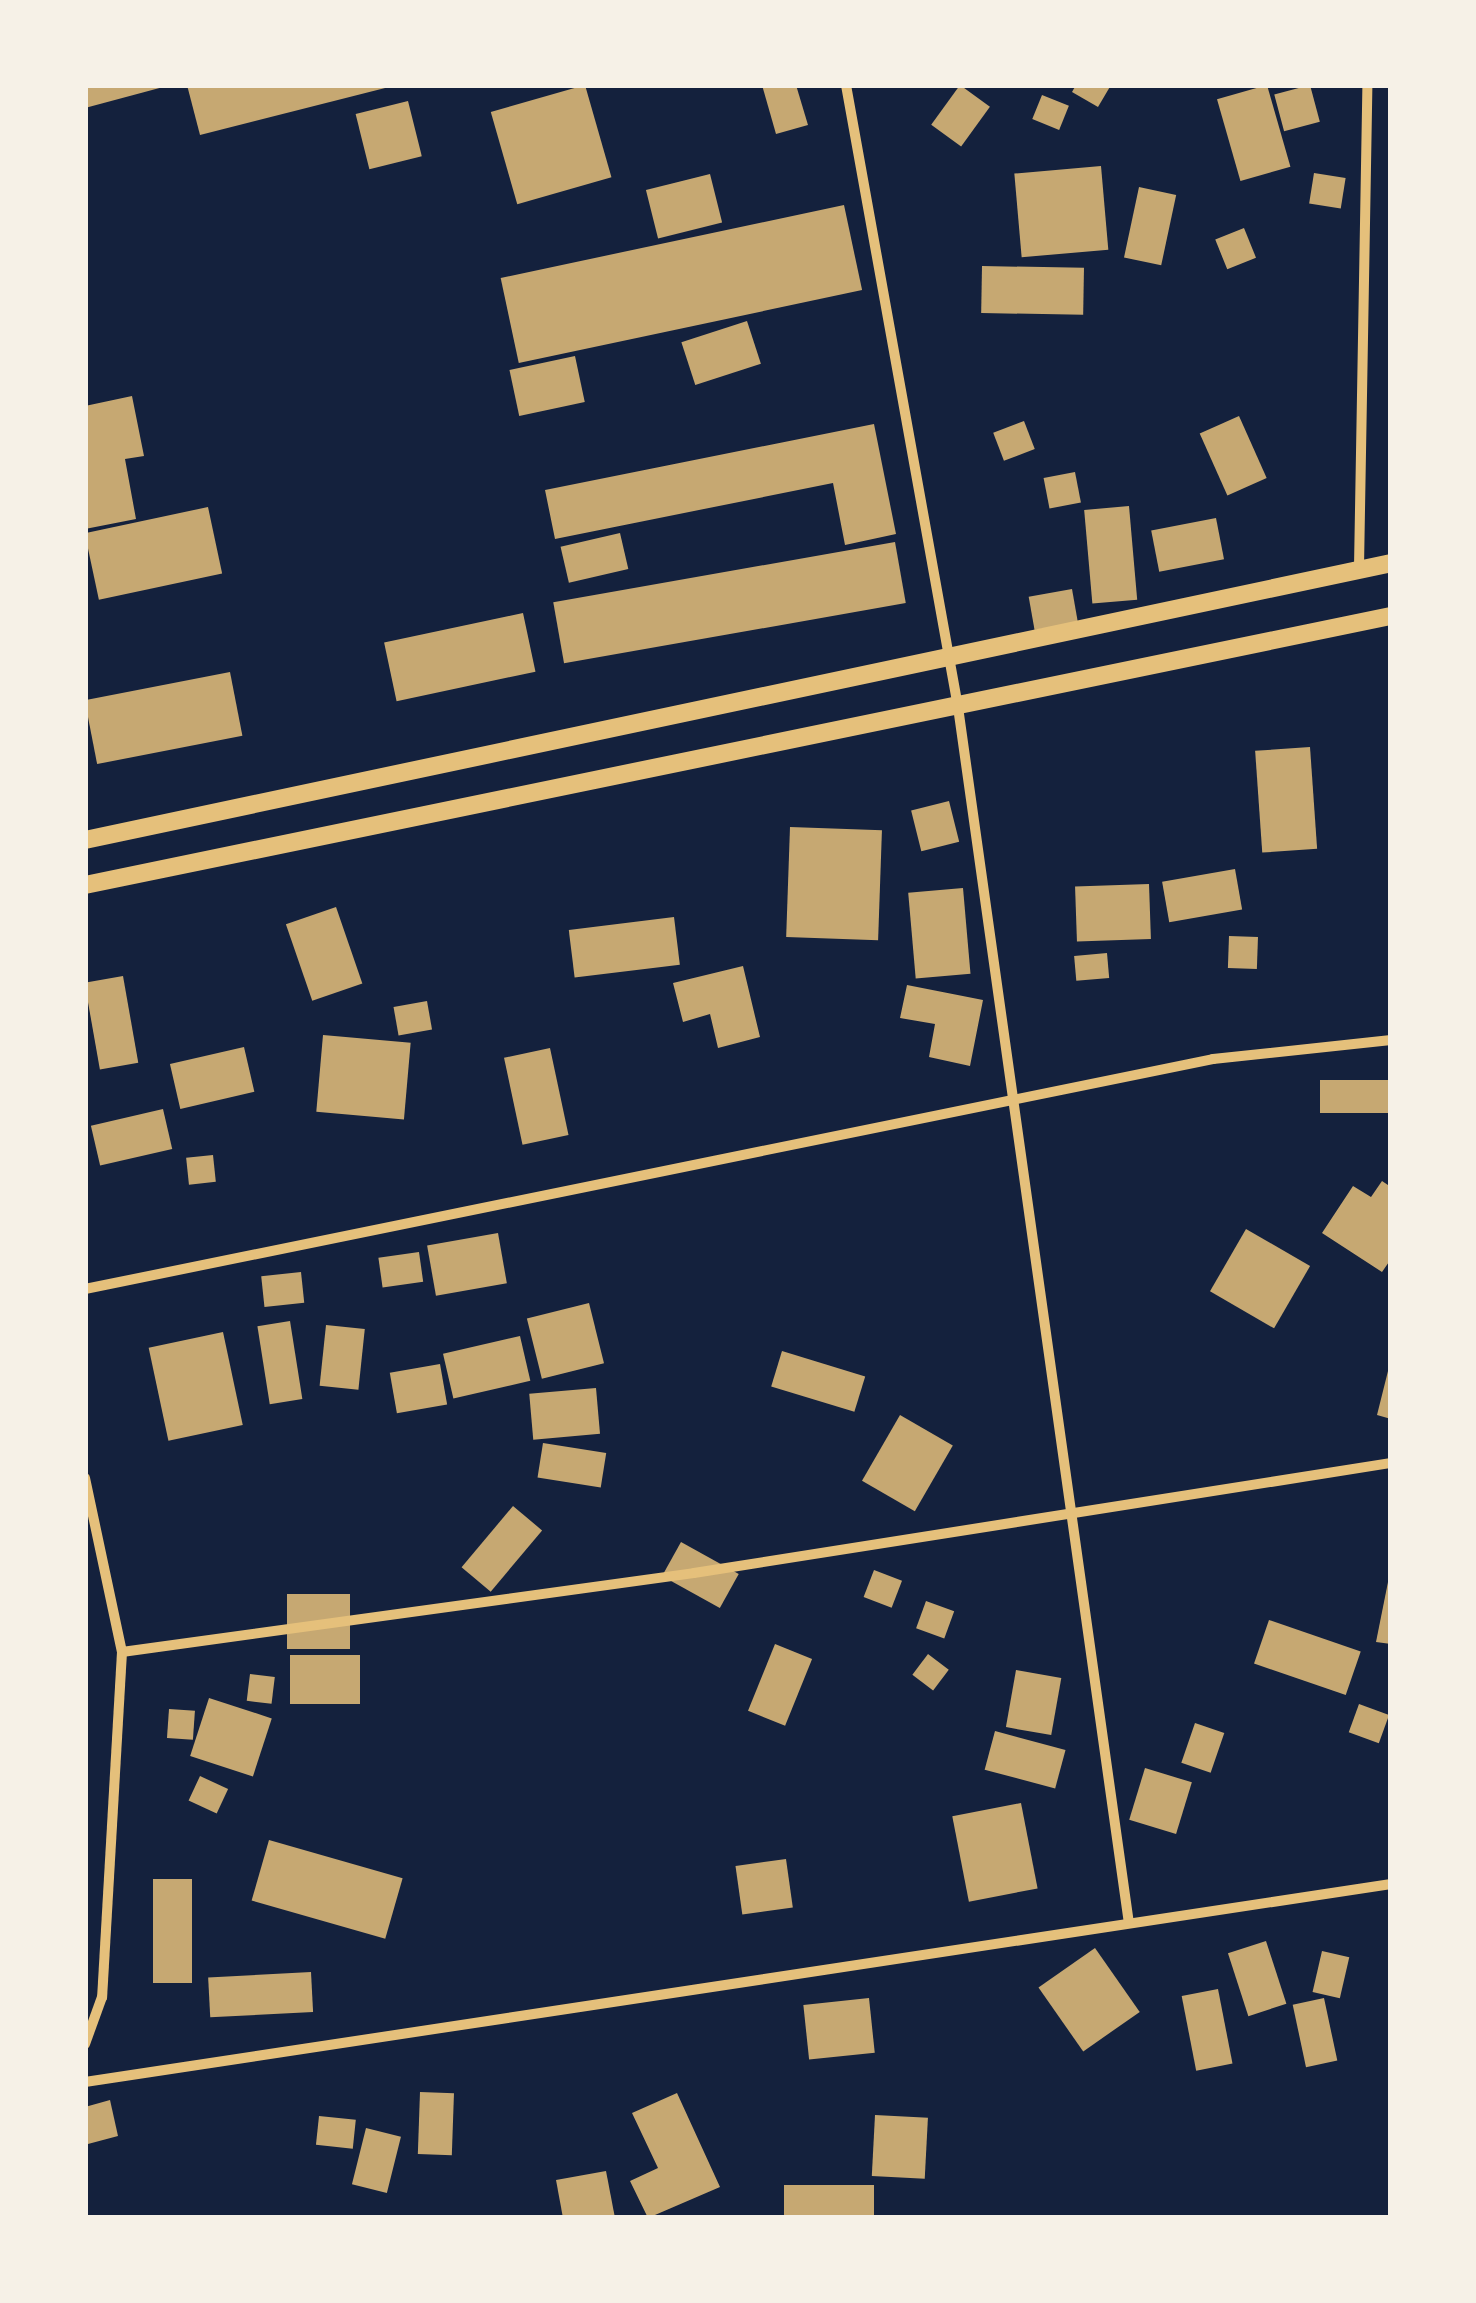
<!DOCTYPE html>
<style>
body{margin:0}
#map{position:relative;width:1476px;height:2303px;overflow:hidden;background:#14213d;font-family:Lora,serif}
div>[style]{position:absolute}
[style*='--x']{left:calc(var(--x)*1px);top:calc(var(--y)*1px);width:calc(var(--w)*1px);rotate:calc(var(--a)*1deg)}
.building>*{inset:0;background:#c6a872;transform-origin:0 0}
.minor>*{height:10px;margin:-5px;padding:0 5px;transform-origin:5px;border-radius:5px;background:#e5c07b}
.tertiary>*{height:18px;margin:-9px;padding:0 9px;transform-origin:9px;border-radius:9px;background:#e5c07b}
span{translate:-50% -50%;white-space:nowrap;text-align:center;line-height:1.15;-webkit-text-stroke:8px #f6f1e7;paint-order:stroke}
.frame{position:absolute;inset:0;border:88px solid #f6f1e7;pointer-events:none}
</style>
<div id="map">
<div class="building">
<div style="clip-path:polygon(85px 85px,167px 85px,167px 86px,85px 108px)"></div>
<div style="clip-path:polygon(187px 85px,393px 85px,393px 86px,200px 135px)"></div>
<div style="left:585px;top:85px;width:96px;height:98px;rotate:74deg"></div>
<div style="clip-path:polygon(762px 85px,796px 85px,808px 125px,776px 134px)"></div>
<div style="left:960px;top:85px;width:37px;height:49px;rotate:36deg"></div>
<div style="clip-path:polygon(1076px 85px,1111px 85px,1098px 107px,1072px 92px)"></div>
<div style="left:1267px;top:85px;width:85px;height:52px;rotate:74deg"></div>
<div style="left:1310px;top:85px;width:38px;height:37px;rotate:75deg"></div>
<div style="left:1042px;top:95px;width:29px;height:26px;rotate:22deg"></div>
<div style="left:408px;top:101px;width:57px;height:54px;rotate:76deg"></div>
<div style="left:1101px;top:166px;width:84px;height:87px;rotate:85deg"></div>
<div style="left:1314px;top:173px;width:32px;height:31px;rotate:9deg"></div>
<div style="left:710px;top:174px;width:50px;height:66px;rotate:76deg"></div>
<div style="left:1139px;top:187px;width:38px;height:72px;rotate:12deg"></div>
<div style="left:844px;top:205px;width:87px;height:351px;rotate:78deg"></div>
<div style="left:1244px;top:228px;width:32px;height:31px;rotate:68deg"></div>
<div style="left:982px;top:266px;width:102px;height:47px;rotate:1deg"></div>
<div style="left:747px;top:321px;width:45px;height:69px;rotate:72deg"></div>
<div style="left:575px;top:356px;width:47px;height:67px;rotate:78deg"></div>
<div style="clip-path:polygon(132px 396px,144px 456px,125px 459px,136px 519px,85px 529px,85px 406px)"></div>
<div style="left:1239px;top:416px;width:68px;height:43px;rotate:66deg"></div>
<div style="left:1024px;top:421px;width:30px;height:33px;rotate:69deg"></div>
<div style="clip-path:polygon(874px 424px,896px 534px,845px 545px,833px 483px,555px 539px,545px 490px)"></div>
<div style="left:1075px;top:472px;width:31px;height:32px;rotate:79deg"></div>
<div style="left:1129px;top:506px;width:94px;height:45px;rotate:85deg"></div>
<div style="left:208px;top:507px;width:68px;height:126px;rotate:78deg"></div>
<div style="left:1216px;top:518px;width:42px;height:66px;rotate:79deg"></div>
<div style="left:620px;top:533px;width:37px;height:61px;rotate:77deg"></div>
<div style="left:895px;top:542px;width:62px;height:347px;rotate:80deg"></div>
<div style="left:1072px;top:589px;width:34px;height:44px;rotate:80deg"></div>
<div style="left:523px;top:613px;width:60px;height:142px;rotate:78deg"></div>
<div style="left:230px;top:672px;width:65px;height:148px;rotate:79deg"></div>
<div style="left:1310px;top:747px;width:102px;height:55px;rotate:86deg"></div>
<div style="left:949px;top:801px;width:42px;height:39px;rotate:76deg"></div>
<div style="left:790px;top:827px;width:92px;height:110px;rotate:2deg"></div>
<div style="left:1235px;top:869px;width:41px;height:74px;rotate:80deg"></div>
<div style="left:1149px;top:884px;width:55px;height:74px;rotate:88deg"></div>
<div style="left:963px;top:888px;width:86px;height:55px;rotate:85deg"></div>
<div style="left:336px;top:907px;width:81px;height:53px;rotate:71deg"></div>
<div style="left:674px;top:917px;width:48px;height:106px;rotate:83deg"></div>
<div style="left:1229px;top:936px;width:29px;height:32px;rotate:2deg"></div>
<div style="left:1107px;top:953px;width:25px;height:33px;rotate:85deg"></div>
<div style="clip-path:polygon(743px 966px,760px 1037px,718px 1048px,710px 1014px,683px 1022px,673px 983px)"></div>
<div style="left:123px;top:976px;width:88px;height:39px;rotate:80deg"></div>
<div style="clip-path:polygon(907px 985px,983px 1000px,970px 1066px,929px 1057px,935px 1024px,900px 1018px)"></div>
<div style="left:427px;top:1001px;width:29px;height:34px;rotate:80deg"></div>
<div style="left:323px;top:1035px;width:88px;height:77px;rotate:5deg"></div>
<div style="left:244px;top:1047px;width:46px;height:76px;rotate:77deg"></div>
<div style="left:550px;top:1048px;width:89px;height:47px;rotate:78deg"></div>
<div style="left:1391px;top:1080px;width:33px;height:71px;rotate:90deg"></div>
<div style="left:163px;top:1109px;width:41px;height:74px;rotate:77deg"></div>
<div style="left:213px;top:1155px;width:27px;height:27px;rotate:84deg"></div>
<div style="clip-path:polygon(1382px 1181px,1391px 1187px,1391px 1259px,1382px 1272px,1322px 1233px,1353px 1186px,1371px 1197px)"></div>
<div style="left:1246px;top:1229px;width:74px;height:72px;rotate:30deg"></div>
<div style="left:498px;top:1233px;width:51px;height:72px;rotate:80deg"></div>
<div style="left:419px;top:1252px;width:30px;height:41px;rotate:82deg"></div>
<div style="left:301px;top:1272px;width:31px;height:40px;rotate:84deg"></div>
<div style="left:589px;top:1303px;width:62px;height:64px;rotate:76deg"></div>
<div style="left:290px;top:1321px;width:79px;height:33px;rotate:81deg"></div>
<div style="left:326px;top:1325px;width:39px;height:61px;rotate:6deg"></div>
<div style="left:223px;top:1332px;width:95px;height:76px;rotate:78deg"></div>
<div style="left:520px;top:1336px;width:46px;height:79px;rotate:77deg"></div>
<div style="left:782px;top:1351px;width:87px;height:37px;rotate:17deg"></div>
<div style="clip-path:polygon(1391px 1359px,1391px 1419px,1377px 1415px)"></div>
<div style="left:440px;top:1364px;width:41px;height:51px;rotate:80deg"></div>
<div style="left:596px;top:1388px;width:46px;height:67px;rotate:85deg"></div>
<div style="left:900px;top:1415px;width:61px;height:76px;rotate:30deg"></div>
<div style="left:543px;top:1443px;width:64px;height:35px;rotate:9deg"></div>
<div style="left:513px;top:1506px;width:38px;height:80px;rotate:40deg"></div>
<div style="left:681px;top:1542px;width:66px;height:39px;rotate:29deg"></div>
<div style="clip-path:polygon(1391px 1567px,1391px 1644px,1376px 1642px)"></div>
<div style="left:874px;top:1570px;width:30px;height:29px;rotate:21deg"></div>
<div style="left:350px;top:1594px;width:55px;height:63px;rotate:90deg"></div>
<div style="left:926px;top:1601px;width:30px;height:29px;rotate:20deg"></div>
<div style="left:1269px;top:1620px;width:97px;height:46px;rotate:19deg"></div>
<div style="left:775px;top:1644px;width:40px;height:72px;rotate:22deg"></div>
<div style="left:928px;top:1654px;width:26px;height:26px;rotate:37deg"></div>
<div style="left:360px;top:1655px;width:49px;height:70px;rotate:90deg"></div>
<div style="left:1016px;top:1670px;width:46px;height:58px;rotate:10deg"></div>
<div style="left:250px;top:1674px;width:25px;height:27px;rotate:7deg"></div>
<div style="left:209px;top:1698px;width:66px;height:61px;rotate:18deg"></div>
<div style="left:1359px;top:1704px;width:32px;height:30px;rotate:20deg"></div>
<div style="left:169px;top:1709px;width:26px;height:29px;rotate:4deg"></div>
<div style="left:1195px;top:1723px;width:31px;height:42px;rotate:19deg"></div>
<div style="left:995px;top:1731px;width:73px;height:40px;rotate:15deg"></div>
<div style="left:1145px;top:1768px;width:49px;height:54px;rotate:17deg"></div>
<div style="left:200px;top:1776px;width:31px;height:27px;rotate:25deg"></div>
<div style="left:1021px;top:1803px;width:87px;height:70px;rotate:79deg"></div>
<div style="left:269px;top:1840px;width:139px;height:63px;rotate:16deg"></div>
<div style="left:786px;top:1859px;width:49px;height:51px;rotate:82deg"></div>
<div style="left:153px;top:1879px;width:39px;height:104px"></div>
<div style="left:1266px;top:1941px;width:66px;height:40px;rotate:72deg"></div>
<div style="left:1095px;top:1948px;width:78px;height:69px;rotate:55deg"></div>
<div style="left:1322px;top:1951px;width:28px;height:42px;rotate:13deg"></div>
<div style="left:311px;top:1972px;width:40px;height:103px;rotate:87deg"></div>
<div style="left:1218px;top:1989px;width:76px;height:37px;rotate:79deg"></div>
<div style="left:869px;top:1998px;width:55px;height:66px;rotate:84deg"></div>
<div style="left:1324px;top:1998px;width:64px;height:32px;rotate:78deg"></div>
<div style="left:420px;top:2092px;width:34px;height:62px;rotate:2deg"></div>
<div style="clip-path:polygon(677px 2093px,720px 2187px,648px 2218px,630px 2181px,658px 2168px,632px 2113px)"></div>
<div style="clip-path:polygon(110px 2100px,118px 2136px,88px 2144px,85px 2107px)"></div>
<div style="left:875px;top:2115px;width:53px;height:61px;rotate:3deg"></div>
<div style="left:319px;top:2116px;width:37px;height:29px;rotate:6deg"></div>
<div style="left:366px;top:2128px;width:36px;height:58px;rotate:14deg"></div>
<div style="clip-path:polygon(606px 2171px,615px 2218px,563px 2218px,556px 2180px)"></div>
<div style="left:784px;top:2185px;width:90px;height:33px"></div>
</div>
<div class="minor">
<div style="--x:846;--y:85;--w:632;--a:79.79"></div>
<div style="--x:958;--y:707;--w:1228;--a:82"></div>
<div style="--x:1359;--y:567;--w:482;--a:-89"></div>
<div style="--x:85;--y:1289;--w:1151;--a:-11.52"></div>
<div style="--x:1213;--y:1059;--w:179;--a:-6.1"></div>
<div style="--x:85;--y:1478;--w:178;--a:78"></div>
<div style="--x:122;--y:1652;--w:346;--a:93.3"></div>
<div style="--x:102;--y:1997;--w:50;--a:109.9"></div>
<div style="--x:122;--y:1652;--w:577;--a:-7.86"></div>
<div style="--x:694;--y:1573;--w:706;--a:-8.97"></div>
<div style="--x:85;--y:2082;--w:1321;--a:-8.62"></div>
</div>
<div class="tertiary">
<div style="--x:85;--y:840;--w:1335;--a:-11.97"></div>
<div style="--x:85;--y:885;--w:1333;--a:-11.64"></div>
</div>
<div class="frame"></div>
</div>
